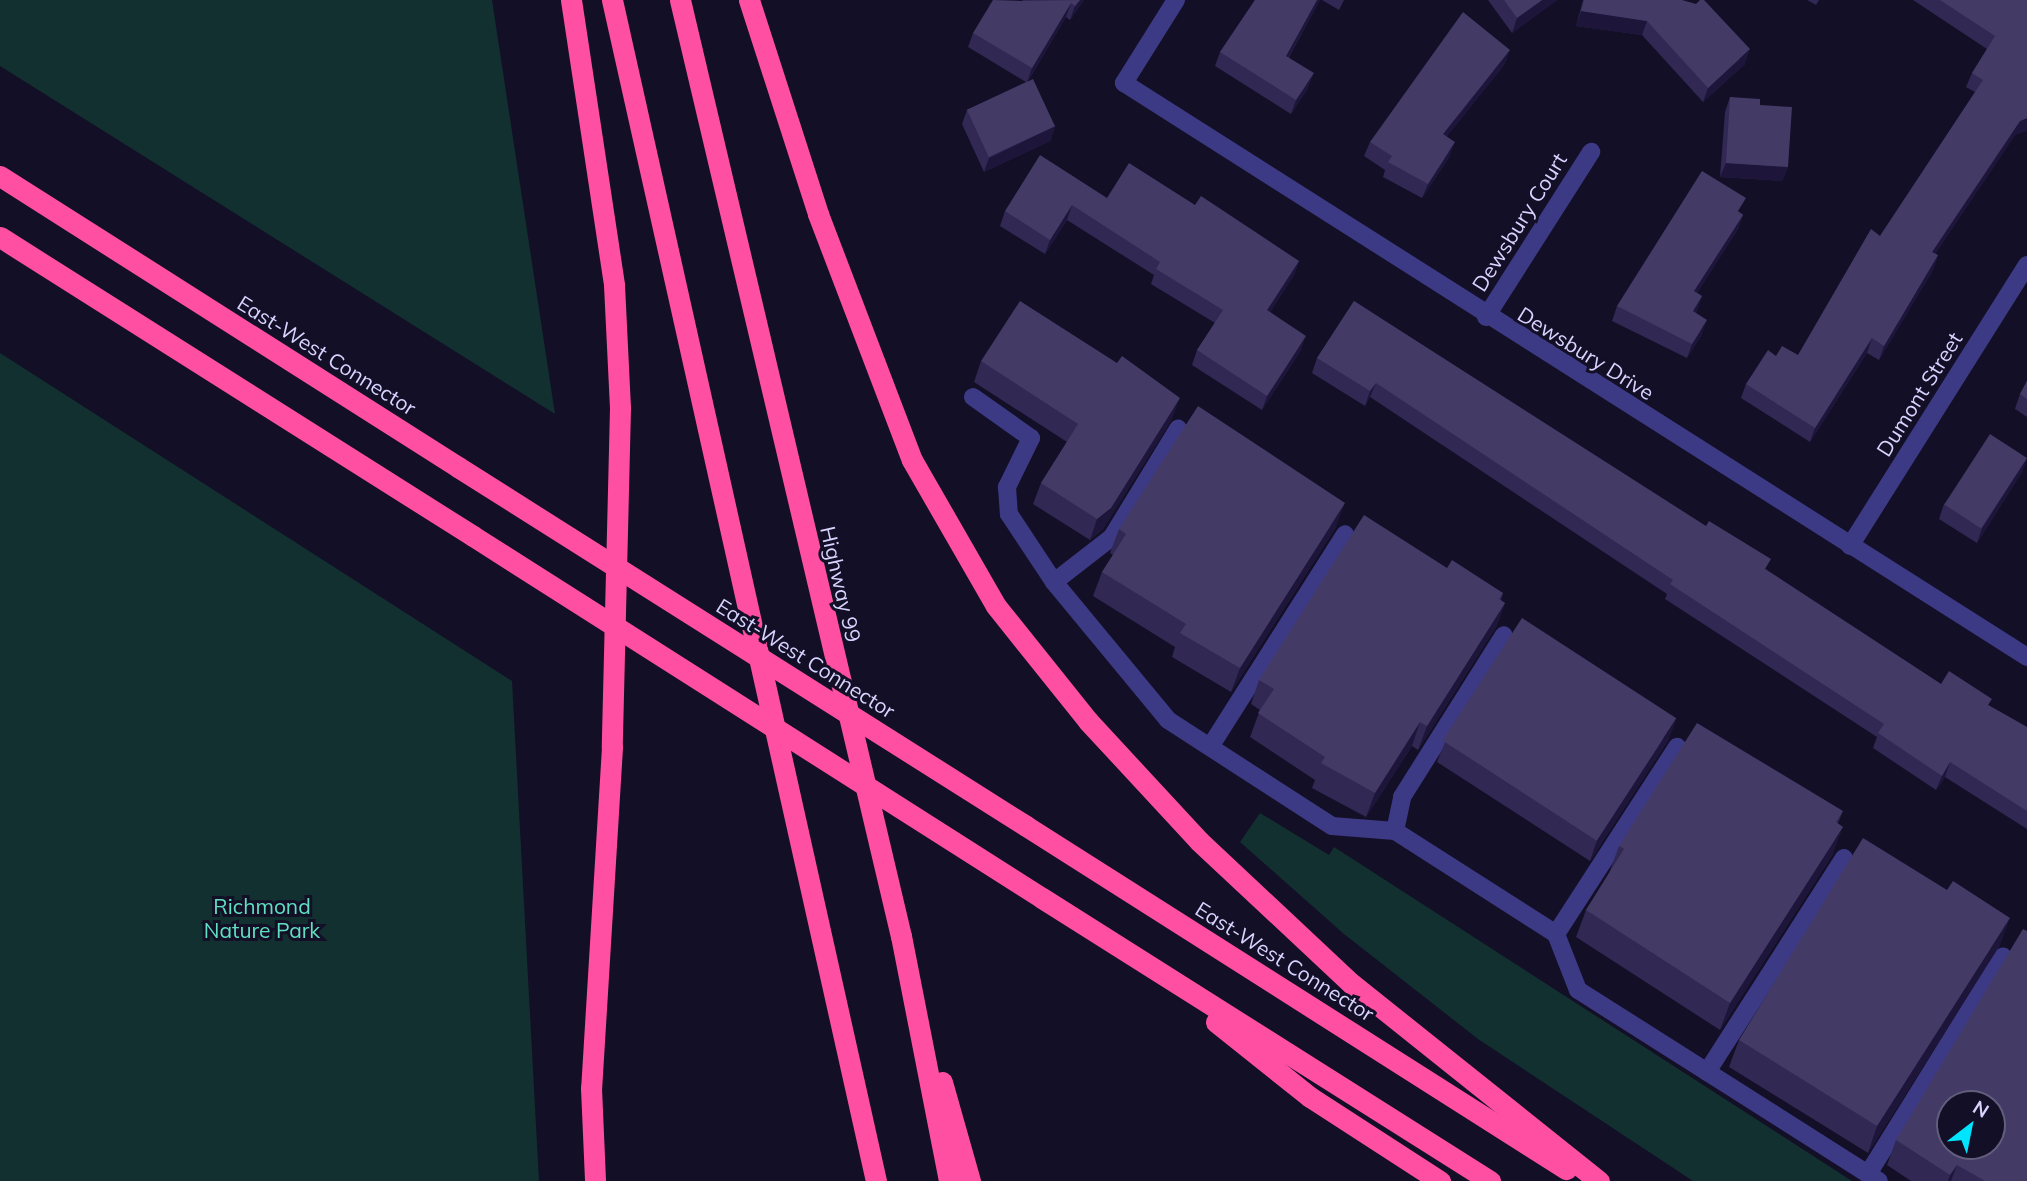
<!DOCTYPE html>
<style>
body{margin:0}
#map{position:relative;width:2027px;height:1181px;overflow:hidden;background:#130f26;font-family:Mulish,sans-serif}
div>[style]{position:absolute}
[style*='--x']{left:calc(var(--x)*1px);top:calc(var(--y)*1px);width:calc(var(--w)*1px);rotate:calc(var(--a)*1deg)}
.green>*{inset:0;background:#12302f}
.minor>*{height:18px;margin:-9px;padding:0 9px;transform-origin:9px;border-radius:9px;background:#3d3a85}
.highway>*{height:21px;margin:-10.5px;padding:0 10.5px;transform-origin:10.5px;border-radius:10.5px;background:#ff4fa3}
.highway-bridge>*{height:21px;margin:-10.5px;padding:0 10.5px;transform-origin:10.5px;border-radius:10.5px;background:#ff4fa3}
.wall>*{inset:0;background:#312854}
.shaded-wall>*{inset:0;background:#1d163a}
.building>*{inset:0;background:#433a66;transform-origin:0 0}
span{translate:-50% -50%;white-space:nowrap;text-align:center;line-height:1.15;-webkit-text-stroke:6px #130f26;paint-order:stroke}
.street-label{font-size:21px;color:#d9d4ff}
.park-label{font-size:21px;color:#5fe0c0}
.north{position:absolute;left:1936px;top:1090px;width:70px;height:70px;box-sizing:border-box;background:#130f26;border:2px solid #625e7d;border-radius:50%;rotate:32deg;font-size:19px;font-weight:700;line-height:28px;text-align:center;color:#d9d4ff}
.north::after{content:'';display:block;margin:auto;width:24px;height:32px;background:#00e5ff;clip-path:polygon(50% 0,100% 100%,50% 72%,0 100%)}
</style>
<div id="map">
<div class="green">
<div style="clip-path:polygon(0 0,492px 0,555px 414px,0 66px)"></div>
<div style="clip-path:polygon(0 353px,512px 681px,539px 1181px,0 1181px)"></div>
<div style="clip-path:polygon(1260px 813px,1329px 855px,1334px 847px,1852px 1181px,1693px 1181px,1478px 1039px,1344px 934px,1240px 842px)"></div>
</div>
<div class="minor">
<div style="--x:1176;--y:0;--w:98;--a:122.1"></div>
<div style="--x:1124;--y:83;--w:1070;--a:32.44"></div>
<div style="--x:1486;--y:317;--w:196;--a:-57.5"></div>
<div style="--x:973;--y:397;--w:71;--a:35.3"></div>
<div style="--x:1031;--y:438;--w:55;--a:116.1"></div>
<div style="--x:1007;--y:487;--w:27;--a:86"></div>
<div style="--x:1009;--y:514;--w:82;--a:56.5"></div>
<div style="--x:1054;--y:582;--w:179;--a:50.4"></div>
<div style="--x:1168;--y:720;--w:195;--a:32.9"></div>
<div style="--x:1332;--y:826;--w:63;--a:4.5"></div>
<div style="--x:1395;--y:831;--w:191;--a:32.6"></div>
<div style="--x:1556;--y:934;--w:60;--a:68.6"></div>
<div style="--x:1578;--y:990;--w:356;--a:32.4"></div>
<div style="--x:1850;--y:546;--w:332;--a:-57.8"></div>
<div style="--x:1054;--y:582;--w:73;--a:-37.8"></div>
<div style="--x:1112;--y:537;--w:127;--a:-58.6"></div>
<div style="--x:1210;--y:747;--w:252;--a:-57.6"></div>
<div style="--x:1395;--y:831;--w:35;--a:-78"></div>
<div style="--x:1402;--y:797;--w:191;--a:-57.8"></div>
<div style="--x:1556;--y:934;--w:223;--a:-57.1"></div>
<div style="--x:1707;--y:1072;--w:254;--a:-57.4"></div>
<div style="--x:1868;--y:1174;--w:256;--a:-58.2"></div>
</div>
<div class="highway">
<div style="--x:571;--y:0;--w:288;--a:81.4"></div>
<div style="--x:614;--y:285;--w:123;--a:87.2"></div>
<div style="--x:620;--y:408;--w:339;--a:91.4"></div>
<div style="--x:612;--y:747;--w:342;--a:93.5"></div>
<div style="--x:591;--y:1088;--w:93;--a:87.5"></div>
<div style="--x:612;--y:0;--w:1210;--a:77.4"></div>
<div style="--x:680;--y:0;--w:962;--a:76.72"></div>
<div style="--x:901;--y:936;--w:250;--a:78.9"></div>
<div style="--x:749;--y:0;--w:225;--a:72.1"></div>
<div style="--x:818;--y:214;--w:263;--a:69.1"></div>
<div style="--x:912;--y:460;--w:168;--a:60.1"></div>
<div style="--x:996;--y:606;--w:147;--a:51.3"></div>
<div style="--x:1088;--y:721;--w:163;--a:47.2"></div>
<div style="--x:1199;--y:841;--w:209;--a:43.1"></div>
<div style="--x:1352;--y:984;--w:316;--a:38.6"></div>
<div style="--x:0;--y:176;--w:543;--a:32.43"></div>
<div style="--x:0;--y:237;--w:560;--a:32.3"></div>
<div style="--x:1026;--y:826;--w:640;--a:32.42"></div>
<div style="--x:1042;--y:898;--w:530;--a:32.28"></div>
<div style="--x:1216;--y:1022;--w:120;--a:38.6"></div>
<div style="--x:1310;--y:1097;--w:155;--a:32.9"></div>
<div style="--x:942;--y:1082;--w:103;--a:74.2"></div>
</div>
<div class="highway-bridge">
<div style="--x:458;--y:467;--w:672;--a:32.29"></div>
<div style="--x:473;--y:536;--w:674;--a:32.46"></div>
</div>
<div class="wall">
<div style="clip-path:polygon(1023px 0,1084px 0,1070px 20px,1066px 17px,1028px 81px,1055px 126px,1050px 141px,984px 172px,962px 124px,967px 110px,1026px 82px,968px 47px,973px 33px)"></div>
<div style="clip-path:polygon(1255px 0,1320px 0,1289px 57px,1308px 88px,1291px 114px,1215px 66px,1220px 52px)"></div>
<div style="clip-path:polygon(1322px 0,1344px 0,1339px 10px)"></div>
<div style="clip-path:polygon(1488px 0,1557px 0,1512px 33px)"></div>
<div style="clip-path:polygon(1583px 0,1682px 0,1745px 64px,1703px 102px,1642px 35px,1576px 26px)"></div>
<div style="clip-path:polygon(1807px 0,1819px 0,1816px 5px)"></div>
<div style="clip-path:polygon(1913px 0,2027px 0,2027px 130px,2015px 135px,1935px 254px,1938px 255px,1933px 270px,1879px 360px,1867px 353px,1810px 442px,1741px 398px,1746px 384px,1776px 356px,1798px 355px,1880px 236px,1975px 92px,1966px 87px,1972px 73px,1987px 49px)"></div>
<div style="clip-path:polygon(1505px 64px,1447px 136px,1450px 156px,1422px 198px,1383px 177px,1385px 170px,1364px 156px,1370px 142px)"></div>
<div style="clip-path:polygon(1730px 97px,1760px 105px,1788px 167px,1782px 181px,1720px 177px,1725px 112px)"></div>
<div style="clip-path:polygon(1107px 198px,1195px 205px,1299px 261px,1294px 275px,1270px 312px,1301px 350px,1262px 410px,1192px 365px,1197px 350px,1215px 323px,1151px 284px,1154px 275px,1067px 220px,1045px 254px,1000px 226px,1005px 211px)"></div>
<div style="clip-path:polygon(1741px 213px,1743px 215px,1738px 229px,1697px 293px,1702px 296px,1696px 313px,1702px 334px,1687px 358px,1612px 321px,1617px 306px)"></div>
<div style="clip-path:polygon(1354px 301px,1767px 570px,1941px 684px,1990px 706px,2027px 727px,2027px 829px,1945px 777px,1936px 790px,1873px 748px,1877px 737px,1665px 599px,1667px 594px,1370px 397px,1365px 406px,1312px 373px,1317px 358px)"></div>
<div style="clip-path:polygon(981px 361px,1172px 419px,1103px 529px,1090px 540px,1033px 504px,1041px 483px,1067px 442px,974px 382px)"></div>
<div style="clip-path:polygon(2027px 381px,2027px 417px,2015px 409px,2020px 394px)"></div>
<div style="clip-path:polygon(2027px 458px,2022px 472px,1977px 543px,1939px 519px,1944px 504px)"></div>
<div style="clip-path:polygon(1336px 527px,1231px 692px,1172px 657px,1175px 647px,1093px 596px,1102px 572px,1113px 555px,1110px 553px,1119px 529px)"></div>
<div style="clip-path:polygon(1447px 568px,1503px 593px,1501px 600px,1505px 603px,1496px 627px,1418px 750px,1412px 746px,1366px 817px,1312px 788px,1315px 780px,1250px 737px,1260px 710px,1251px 704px,1259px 680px)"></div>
<div style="clip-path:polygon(1669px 739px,1590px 861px,1437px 762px,1445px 742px)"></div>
<div style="clip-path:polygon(1843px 811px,1838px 823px,1833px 854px,1720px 1030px,1576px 937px,1586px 910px,1609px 873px,1619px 846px)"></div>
<div style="clip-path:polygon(2000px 945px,1868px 1153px,1729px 1067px,1739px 1040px)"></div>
<div style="clip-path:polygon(1896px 1140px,2027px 1181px,1911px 1181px,1887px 1165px)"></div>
</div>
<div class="shaded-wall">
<div style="clip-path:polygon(1080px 0,1084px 0,1070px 20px,1075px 6px)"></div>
<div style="clip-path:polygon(1317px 0,1320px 0,1281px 70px,1286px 56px)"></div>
<div style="clip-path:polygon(1542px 0,1557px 0,1512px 33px,1517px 18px)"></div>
<div style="clip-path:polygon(1071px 3px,1066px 17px,1027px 82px,1032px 68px)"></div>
<div style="clip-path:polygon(1581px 11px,1647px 21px,1642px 35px,1576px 26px)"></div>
<div style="clip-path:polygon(1750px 49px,1745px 64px,1703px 102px,1708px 88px)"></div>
<div style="clip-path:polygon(1510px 50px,1505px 64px,1438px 148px,1443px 134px)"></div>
<div style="clip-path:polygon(1314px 73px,1308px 88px,1291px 114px,1296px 100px)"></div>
<div style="clip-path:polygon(2027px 118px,2027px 131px,2015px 135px,1927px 266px,1932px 252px,2020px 121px)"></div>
<div style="clip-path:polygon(1055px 126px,1050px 141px,984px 172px,989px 158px)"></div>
<div style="clip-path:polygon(1455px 142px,1450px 156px,1422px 198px,1428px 184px)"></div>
<div style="clip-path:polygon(1726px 163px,1788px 167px,1782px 181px,1720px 177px)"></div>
<div style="clip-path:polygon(1072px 205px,1067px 220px,1045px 254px,1050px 240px)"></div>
<div style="clip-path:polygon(1743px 215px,1738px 229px,1689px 306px,1694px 291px)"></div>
<div style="clip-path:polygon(1938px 255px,1933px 270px,1879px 360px,1884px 346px)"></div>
<div style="clip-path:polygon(1299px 261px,1294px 275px,1262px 325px,1267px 310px)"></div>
<div style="clip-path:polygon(1702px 296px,1697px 311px,1688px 325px,1693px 311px)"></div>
<div style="clip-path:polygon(1707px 320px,1702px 334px,1687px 358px,1692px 344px)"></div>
<div style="clip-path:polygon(1306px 336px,1301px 350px,1262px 410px,1267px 396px)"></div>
<div style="clip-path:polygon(1872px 338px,1867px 353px,1810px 442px,1815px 428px)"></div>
<div style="clip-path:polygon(1376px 383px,1370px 397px,1365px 406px,1370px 391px)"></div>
<div style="clip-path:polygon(1180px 398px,1172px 419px,1103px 529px,1090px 540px,1097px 519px)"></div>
<div style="clip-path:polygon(2027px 458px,2022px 472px,1977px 543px,1982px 528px)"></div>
<div style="clip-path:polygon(1345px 503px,1336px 527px,1231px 692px,1240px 668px)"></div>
<div style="clip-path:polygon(1505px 603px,1496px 627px,1418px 750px,1427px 726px)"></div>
<div style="clip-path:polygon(1677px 718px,1669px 739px,1590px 861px,1597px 840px)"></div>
<div style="clip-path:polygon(1420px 722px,1412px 746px,1366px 817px,1375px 793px)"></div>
<div style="clip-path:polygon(1950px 762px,1945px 777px,1936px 790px,1942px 776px)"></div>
<div style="clip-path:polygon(1843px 827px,1833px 854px,1720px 1030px,1730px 1003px)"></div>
<div style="clip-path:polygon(2010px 918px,2000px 945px,1868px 1153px,1877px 1126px)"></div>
<div style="clip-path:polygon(1957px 1165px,1951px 1181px,1948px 1181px,1950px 1175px)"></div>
</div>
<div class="building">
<div style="clip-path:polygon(993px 0,1022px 1px,1080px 0,1075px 6px,1071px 3px,1032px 68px,973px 33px)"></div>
<div style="clip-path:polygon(1255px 0,1317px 0,1286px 56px,1314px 73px,1296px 100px,1220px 52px)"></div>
<div style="clip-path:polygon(1504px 0,1542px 0,1517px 18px)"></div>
<div style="clip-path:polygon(1584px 0,1682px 0,1696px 4px,1700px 0,1704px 0,1750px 49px,1708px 88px,1647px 21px,1581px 11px)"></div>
<div style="clip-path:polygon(1940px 0,2027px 0,2027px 118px,2020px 121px,1932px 252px,1938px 255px,1884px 346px,1872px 338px,1815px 428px,1746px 384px,1768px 350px,1776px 356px,1782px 346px,1798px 355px,1871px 229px,1880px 236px,1983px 80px,1972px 73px,1995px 36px)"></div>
<div style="clip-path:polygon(1463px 12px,1510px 50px,1443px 134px,1455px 142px,1428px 184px,1388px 162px,1392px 156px,1370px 142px)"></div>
<div style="left:1033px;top:79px;width:52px;height:73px;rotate:65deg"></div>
<div style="clip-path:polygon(1730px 97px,1760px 99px,1760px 105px,1792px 107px,1788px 167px,1726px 163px)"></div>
<div style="clip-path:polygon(1040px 155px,1107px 198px,1129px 163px,1195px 205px,1201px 196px,1299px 261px,1267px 310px,1306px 336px,1267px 396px,1197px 350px,1223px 310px,1156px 269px,1160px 262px,1072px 205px,1050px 240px,1005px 211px)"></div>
<div style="clip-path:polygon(1702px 171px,1746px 198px,1738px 211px,1743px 215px,1694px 291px,1702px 296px,1693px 311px,1707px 320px,1692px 344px,1617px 306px)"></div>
<div style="clip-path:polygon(1020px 301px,1117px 363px,1122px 356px,1180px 398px,1111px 508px,1097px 519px,1041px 483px,1078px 424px,981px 361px)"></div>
<div style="clip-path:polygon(1354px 301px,1706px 526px,1709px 521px,1771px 559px,1765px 569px,1941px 684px,1949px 671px,1992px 699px,1988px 705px,2027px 727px,2027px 811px,1950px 762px,1942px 776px,1878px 733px,1884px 724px,1670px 584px,1673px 580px,1376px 383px,1370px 391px,1317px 358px)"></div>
<div style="clip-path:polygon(2027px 381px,2027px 399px,2020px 394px)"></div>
<div style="clip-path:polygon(1198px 406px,1345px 503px,1240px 668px,1180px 633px,1186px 624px,1102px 572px,1126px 534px,1119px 529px)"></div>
<div style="left:1990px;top:434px;width:44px;height:84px;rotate:33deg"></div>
<div style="clip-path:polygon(1364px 515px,1447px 568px,1452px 560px,1503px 593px,1499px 599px,1505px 603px,1427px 726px,1420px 722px,1375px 793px,1321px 763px,1325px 757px,1258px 713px,1274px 689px,1259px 680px)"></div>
<div style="left:1522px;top:618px;width:184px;height:146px;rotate:33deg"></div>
<div style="clip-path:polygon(1697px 723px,1843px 811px,1836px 822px,1843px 827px,1730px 1003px,1586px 910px,1624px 849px,1619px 846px)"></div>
<div style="clip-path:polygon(1863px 838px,1947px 890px,1953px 881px,2010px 918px,1877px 1126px,1739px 1040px)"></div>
<div style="clip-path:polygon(evenodd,2023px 929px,2027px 931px,2027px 1181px,1985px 1181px,1957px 1165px,1950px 1175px,1896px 1140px,2023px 929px,1950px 1104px,1992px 1104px,1992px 1146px,1950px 1146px,1950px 1104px)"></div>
</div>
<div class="street-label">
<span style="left:1519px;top:222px;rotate:-58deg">Dewsbury Court</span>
<span style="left:1586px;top:353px;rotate:32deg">Dewsbury Drive</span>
<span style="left:327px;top:355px;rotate:32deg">East-West Connector</span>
<span style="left:1919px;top:394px;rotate:-58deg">Dumont Street</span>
<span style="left:841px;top:584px;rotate:77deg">Highway 99</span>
<span style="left:806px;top:658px;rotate:32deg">East-West Connector</span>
<span style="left:1285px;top:961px;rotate:32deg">East-West Connector</span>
</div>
<div class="park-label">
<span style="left:262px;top:918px">Richmond<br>Nature Park</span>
</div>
<div class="north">N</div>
</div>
